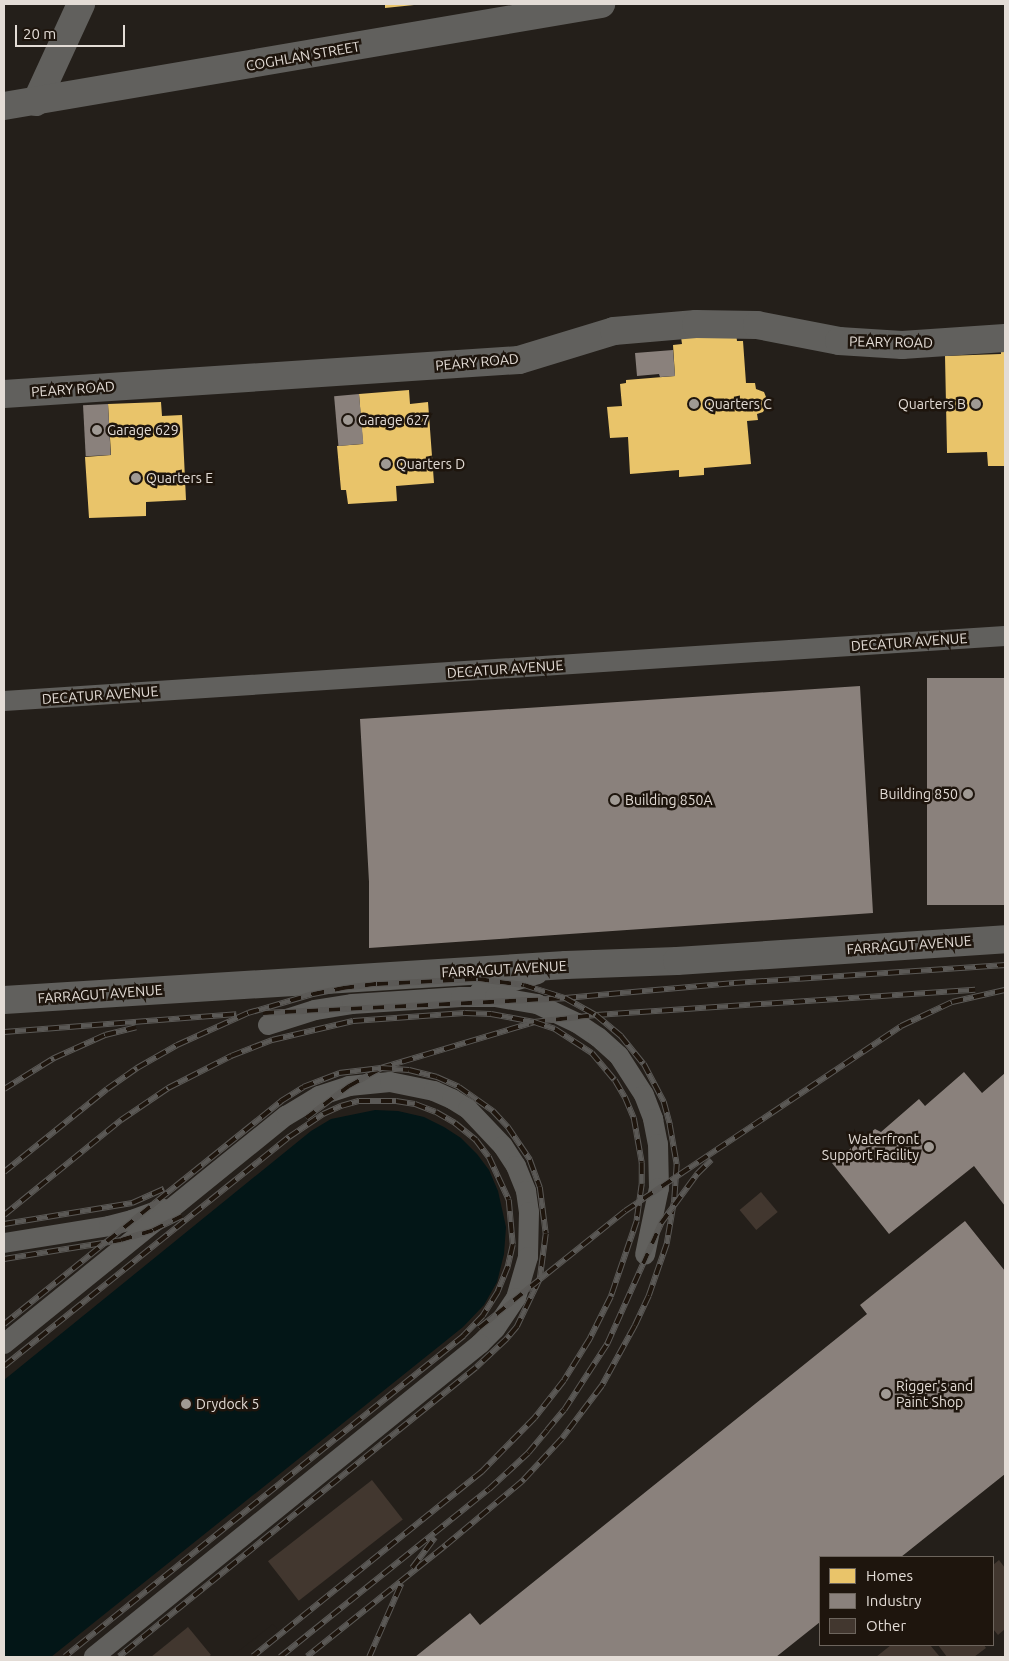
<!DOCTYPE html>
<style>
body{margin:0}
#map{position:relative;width:1009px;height:1661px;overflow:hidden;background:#241f1a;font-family:Ubuntu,sans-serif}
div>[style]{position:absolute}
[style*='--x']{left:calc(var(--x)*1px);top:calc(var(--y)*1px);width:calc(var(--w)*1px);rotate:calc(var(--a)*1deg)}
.water>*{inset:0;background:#031617}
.pier>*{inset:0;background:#241f1a}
.homes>*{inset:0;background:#e9c46a}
.industry>*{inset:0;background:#8a817c;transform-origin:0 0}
.building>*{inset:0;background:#42372f;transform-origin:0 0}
.lane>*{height:20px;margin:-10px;padding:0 10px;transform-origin:10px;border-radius:10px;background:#61605d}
.street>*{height:28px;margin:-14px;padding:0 14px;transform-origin:14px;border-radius:14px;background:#61605d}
.rail>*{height:5.5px;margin-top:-2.75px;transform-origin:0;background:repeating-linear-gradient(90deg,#1e150d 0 11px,#5b5956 0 22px);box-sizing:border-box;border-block:1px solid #5b5956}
.dots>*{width:14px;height:14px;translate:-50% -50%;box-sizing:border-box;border:2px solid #1e150d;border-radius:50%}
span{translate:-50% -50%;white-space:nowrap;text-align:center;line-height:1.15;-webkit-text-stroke:5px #1e150d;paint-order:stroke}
.street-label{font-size:14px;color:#e3dcd6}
.poi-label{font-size:14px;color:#e3dcd6}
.left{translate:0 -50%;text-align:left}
.right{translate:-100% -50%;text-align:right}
.frame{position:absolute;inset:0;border:5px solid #e3dcd6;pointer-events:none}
.legend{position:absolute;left:819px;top:1556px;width:175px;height:90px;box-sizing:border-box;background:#1e150d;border:1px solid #6d655d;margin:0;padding:6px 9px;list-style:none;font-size:15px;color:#e3dcd6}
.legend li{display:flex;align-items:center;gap:10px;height:25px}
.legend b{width:25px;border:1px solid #6d655d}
.scale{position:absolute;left:15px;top:25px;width:110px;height:22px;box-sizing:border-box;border:2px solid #e3dcd6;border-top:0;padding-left:6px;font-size:15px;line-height:18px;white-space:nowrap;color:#e3dcd6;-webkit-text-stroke:4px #1e150d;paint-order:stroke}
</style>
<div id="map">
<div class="water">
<div style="clip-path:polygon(375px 1110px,398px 1111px,424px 1117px,444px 1127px,461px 1138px,477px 1154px,489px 1170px,498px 1191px,506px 1227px,504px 1254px,497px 1282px,484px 1305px,463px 1327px,51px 1657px,4px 1657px,4px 1380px,311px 1131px,331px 1119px)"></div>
</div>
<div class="pier">
<div style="clip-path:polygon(273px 1624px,300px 1657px,231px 1657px)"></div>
</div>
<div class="homes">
<div style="clip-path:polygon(385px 4px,414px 4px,414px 5px,385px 8px)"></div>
<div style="clip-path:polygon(736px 333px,737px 341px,743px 341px,746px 383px,755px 383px,756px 389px,764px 392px,768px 402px,763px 412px,757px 414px,758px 420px,747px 421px,751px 464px,704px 468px,704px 475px,679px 477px,679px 470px,630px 474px,628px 437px,610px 438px,607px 407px,622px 406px,620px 384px,626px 383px,626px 380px,675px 376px,673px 345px,682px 344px,681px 337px)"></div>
<div style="clip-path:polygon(1001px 347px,1005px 347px,1005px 466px,988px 466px,987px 452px,947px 453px,945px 356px,1001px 354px)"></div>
<div style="clip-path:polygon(409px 390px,410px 404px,428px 402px,434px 483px,396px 486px,397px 501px,348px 504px,346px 490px,341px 490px,337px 446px,363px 444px,359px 394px)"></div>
<div style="clip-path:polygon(161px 402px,162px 416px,182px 415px,186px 500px,146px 502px,146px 516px,89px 518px,85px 457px,111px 455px,108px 404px)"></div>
</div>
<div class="industry">
<div style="clip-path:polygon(673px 350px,675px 376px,660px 377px,659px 374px,637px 376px,635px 353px)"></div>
<div style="left:359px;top:394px;width:50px;height:25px;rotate:85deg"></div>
<div style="left:108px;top:404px;width:51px;height:25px;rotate:87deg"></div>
<div style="left:1005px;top:678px;width:227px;height:78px;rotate:90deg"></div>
<div style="clip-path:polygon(860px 686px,873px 913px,369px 948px,369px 882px,360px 719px)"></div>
<div style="clip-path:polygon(964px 1072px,982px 1093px,1005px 1073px,1005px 1206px,974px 1166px,889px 1234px,832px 1163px,875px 1129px,881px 1132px,919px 1099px,925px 1106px)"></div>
<div style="clip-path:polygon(965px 1221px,1005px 1271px,1005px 1474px,901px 1557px,820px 1557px,820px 1622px,776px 1657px,415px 1657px,470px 1613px,480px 1625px,867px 1314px,860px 1305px)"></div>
</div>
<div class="building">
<div style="left:761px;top:1192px;width:26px;height:28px;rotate:50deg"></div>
<div style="left:372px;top:1480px;width:50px;height:132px;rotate:52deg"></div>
<div style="clip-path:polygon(999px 1560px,1005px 1568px,1005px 1629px,998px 1635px,993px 1629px,993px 1565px)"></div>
<div style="clip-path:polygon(188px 1627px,211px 1655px,208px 1657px,151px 1657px)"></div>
<div style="clip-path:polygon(891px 1645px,930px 1645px,940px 1657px,876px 1657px)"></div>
<div style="clip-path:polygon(938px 1645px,984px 1645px,986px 1648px,974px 1657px,947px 1657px)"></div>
</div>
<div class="lane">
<div style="--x:4;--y:701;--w:1003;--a:-3.72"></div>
<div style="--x:480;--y:991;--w:60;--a:-16.3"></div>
<div style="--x:268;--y:1025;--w:49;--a:-17.7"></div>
<div style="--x:315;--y:1010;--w:37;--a:-9"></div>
<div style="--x:352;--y:1004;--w:109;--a:-3.7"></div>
<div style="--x:461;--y:997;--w:34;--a:0"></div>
<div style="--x:495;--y:997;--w:43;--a:9.5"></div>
<div style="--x:537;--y:1004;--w:44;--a:25.4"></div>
<div style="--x:577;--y:1023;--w:25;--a:34"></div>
<div style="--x:598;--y:1037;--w:28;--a:42"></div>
<div style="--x:619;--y:1056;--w:46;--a:57.3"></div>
<div style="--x:644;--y:1095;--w:26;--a:69"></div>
<div style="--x:653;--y:1119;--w:25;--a:79"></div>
<div style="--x:658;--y:1144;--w:44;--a:88.7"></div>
<div style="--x:659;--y:1188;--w:68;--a:101.8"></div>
<div style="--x:4;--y:1243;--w:106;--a:-9.2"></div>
<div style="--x:109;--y:1226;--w:24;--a:-15"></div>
<div style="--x:132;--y:1220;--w:33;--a:-20"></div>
<div style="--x:4;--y:1344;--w:363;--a:-39"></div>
<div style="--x:286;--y:1116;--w:39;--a:-31"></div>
<div style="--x:319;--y:1096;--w:32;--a:-18"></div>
<div style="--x:349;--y:1086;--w:41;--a:-5.6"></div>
<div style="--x:390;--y:1082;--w:45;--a:11.6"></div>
<div style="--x:434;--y:1091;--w:20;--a:24"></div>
<div style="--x:452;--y:1099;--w:19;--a:32"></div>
<div style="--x:468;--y:1109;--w:51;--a:46.6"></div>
<div style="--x:503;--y:1146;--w:24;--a:57"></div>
<div style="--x:516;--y:1166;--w:27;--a:68"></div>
<div style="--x:526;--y:1191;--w:21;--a:82"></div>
<div style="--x:529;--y:1212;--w:45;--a:91.3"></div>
<div style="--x:528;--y:1257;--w:43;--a:106.3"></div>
<div style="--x:516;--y:1298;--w:37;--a:124"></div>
<div style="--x:495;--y:1329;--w:21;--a:135"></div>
<div style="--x:480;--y:1344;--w:497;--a:141"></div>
</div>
<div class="street">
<div style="--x:36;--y:102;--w:108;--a:-65.3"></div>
<div style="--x:4;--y:106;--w:606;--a:-9.7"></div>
<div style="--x:4;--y:394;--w:516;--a:-3.78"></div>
<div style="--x:519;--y:360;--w:99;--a:-17"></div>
<div style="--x:614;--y:331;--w:82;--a:-4.9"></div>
<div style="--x:696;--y:324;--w:61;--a:0.9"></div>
<div style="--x:757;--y:325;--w:84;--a:11"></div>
<div style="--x:839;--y:341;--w:63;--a:3.6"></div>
<div style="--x:902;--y:345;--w:103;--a:-3.9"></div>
<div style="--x:4;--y:1000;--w:563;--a:-3.56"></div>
<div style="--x:566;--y:965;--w:111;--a:-2.1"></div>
<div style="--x:677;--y:961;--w:329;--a:-3.8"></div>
</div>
<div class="rail">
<div style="--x:263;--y:1013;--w:302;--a:-2.8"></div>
<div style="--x:565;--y:998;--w:170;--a:-5.1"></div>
<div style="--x:734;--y:983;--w:272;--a:-3.8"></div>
<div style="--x:4;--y:1032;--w:233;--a:-4.4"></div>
<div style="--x:4;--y:1089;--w:59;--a:-31.8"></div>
<div style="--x:54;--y:1058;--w:56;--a:-24.3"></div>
<div style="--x:105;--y:1035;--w:32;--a:-14"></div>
<div style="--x:306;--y:1118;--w:54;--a:-36.7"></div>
<div style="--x:349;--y:1086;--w:37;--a:-29"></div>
<div style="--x:381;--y:1068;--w:160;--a:-16.7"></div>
<div style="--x:534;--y:1022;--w:62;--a:-6.4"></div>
<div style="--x:596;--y:1015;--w:380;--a:-3.8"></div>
<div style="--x:4;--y:1172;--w:132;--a:-38.9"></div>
<div style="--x:107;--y:1089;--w:37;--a:-35"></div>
<div style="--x:137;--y:1068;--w:46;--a:-29.9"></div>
<div style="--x:177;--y:1045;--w:78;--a:-24.3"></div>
<div style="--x:248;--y:1013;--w:68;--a:-16.3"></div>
<div style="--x:313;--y:994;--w:31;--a:-11"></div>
<div style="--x:343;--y:988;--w:34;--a:-7"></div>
<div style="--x:377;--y:984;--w:101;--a:-2.8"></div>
<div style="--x:478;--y:979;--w:46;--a:7.4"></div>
<div style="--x:524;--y:985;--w:43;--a:17.6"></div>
<div style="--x:565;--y:998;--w:35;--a:29"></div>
<div style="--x:596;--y:1015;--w:33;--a:40"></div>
<div style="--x:621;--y:1036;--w:36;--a:51"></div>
<div style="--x:644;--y:1064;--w:43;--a:62.2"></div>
<div style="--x:664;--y:1102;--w:24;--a:75"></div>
<div style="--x:670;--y:1125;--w:40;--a:80"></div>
<div style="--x:677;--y:1164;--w:39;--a:94"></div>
<div style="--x:674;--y:1203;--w:42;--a:99.7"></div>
<div style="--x:667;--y:1244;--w:55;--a:109.1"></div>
<div style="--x:649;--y:1296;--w:33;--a:115"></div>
<div style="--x:635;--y:1326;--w:68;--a:118.8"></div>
<div style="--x:602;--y:1386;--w:66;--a:127"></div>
<div style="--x:562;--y:1439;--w:59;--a:132.9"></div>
<div style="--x:522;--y:1482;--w:103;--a:140.1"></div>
<div style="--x:443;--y:1548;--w:174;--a:141.3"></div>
<div style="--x:4;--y:1215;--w:151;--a:-39.1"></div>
<div style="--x:121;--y:1120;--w:57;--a:-34.2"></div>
<div style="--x:168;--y:1088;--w:71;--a:-26.9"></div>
<div style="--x:231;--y:1056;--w:44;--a:-21.3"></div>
<div style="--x:272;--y:1040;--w:83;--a:-13.2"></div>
<div style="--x:353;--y:1021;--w:112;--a:-4.1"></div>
<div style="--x:465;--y:1013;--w:26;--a:2"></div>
<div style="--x:491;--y:1014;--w:44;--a:10.5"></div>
<div style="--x:534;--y:1022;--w:22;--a:18"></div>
<div style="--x:555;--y:1029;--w:44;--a:33"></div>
<div style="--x:592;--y:1053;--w:35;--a:50"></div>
<div style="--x:615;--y:1080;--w:20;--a:60"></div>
<div style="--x:625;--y:1097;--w:23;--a:67"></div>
<div style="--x:634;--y:1118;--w:46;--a:79.9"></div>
<div style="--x:642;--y:1163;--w:21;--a:90"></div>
<div style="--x:642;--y:1184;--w:37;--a:98"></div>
<div style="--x:637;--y:1221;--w:80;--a:108.9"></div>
<div style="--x:611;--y:1297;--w:47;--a:116.6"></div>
<div style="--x:590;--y:1339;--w:49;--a:121.8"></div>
<div style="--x:564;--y:1381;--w:47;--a:128.1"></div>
<div style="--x:535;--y:1418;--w:76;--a:134.5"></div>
<div style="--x:482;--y:1472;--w:294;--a:141.1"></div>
<div style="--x:4;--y:1224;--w:130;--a:-9.3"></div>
<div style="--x:132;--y:1203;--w:35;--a:-24"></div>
<div style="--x:4;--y:1259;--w:119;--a:-9.2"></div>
<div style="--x:121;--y:1240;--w:34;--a:-17"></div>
<div style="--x:153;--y:1230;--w:32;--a:-26"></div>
<div style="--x:4;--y:1324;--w:356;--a:-38.8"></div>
<div style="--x:281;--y:1101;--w:26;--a:-32"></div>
<div style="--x:303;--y:1087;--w:39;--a:-21"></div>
<div style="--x:339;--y:1073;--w:42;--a:-6.8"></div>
<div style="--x:381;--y:1068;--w:28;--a:4"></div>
<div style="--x:409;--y:1070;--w:29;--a:14"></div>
<div style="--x:437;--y:1077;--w:24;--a:24"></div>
<div style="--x:459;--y:1087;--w:42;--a:35.2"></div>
<div style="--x:493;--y:1111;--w:22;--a:47"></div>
<div style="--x:508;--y:1127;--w:40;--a:56"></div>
<div style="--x:530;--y:1160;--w:29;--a:70"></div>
<div style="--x:540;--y:1187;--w:47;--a:82.7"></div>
<div style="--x:546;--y:1234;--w:45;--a:97.6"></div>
<div style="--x:540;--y:1279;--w:53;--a:115.6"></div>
<div style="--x:517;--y:1327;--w:16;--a:130"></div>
<div style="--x:507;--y:1339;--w:42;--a:136.9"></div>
<div style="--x:476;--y:1368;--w:459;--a:141"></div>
<div style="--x:479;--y:1328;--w:187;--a:-38.7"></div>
<div style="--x:625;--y:1211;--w:332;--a:-33.8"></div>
<div style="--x:901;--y:1026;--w:56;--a:-25.2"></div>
<div style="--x:952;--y:1002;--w:54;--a:-12.8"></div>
<div style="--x:4;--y:1366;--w:366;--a:-38.8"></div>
<div style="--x:289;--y:1137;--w:41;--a:-34.1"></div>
<div style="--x:323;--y:1114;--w:20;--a:-24"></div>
<div style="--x:341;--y:1106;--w:19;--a:-16"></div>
<div style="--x:359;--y:1101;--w:37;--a:0"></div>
<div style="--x:396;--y:1101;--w:19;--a:9"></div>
<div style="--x:415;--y:1104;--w:22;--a:21"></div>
<div style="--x:436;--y:1112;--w:22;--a:30"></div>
<div style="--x:455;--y:1123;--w:27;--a:39"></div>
<div style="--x:476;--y:1140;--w:21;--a:53"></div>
<div style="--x:489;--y:1157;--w:47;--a:65.1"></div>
<div style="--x:509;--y:1200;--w:45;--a:84.9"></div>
<div style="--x:513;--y:1245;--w:23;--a:103"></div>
<div style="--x:508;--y:1267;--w:27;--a:112"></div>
<div style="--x:498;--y:1292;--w:28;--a:122"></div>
<div style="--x:483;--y:1316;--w:28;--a:134"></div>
<div style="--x:464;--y:1336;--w:512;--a:141.18"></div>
<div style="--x:412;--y:1568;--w:38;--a:-53"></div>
<div style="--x:280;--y:1657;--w:268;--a:-38.8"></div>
<div style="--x:489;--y:1489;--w:53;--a:-42.7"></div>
<div style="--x:528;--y:1453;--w:30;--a:-50"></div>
<div style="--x:547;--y:1430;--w:26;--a:-50"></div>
<div style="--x:564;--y:1410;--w:79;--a:-56.9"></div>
<div style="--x:607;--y:1344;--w:133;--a:-65.9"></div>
<div style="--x:661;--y:1223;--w:61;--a:-53.7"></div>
<div style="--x:697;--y:1174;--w:20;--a:-45"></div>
<div style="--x:369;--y:1657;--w:80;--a:-66.3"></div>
</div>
<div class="dots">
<div style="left:694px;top:404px;background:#a09a94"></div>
<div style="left:976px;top:404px;background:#a09a94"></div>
<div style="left:348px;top:420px;background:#a09a94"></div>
<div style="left:97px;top:430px;background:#a09a94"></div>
<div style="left:386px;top:464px;background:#a09a94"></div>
<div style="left:136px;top:478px;background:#a09a94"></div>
<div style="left:968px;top:794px;background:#a09a94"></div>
<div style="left:615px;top:800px;background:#a09a94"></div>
<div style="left:929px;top:1147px;background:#a09a94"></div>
<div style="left:886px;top:1394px;background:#a09a94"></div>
<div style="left:186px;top:1404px;background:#a09a94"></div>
</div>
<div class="street-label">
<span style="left:303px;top:56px;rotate:-10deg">COGHLAN STREET</span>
<span style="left:891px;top:342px;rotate:1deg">PEARY ROAD</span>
<span style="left:477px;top:362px;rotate:-5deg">PEARY ROAD</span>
<span style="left:73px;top:389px;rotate:-4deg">PEARY ROAD</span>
<span style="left:909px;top:642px;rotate:-4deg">DECATUR AVENUE</span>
<span style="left:505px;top:669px;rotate:-4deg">DECATUR AVENUE</span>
<span style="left:100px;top:695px;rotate:-4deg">DECATUR AVENUE</span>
<span style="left:909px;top:945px;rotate:-4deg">FARRAGUT AVENUE</span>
<span style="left:504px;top:969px;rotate:-3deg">FARRAGUT AVENUE</span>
<span style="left:100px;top:994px;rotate:-4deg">FARRAGUT AVENUE</span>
</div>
<div class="poi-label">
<span class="left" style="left:704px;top:404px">Quarters C</span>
<span class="right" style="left:966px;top:404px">Quarters B</span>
<span class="left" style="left:358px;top:420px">Garage 627</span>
<span class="left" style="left:107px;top:430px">Garage 629</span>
<span class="left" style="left:396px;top:464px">Quarters D</span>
<span class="left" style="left:146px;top:478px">Quarters E</span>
<span class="right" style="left:958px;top:794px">Building 850</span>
<span class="left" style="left:625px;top:800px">Building 850A</span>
<span class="right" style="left:919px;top:1147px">Waterfront<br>Support Facility</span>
<span class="left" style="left:896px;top:1394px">Rigger's and<br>Paint Shop</span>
<span class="left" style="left:196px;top:1404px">Drydock 5</span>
</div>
<div class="frame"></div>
<ul class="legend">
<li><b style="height:14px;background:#e9c46a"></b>Homes</li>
<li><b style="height:14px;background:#8a817c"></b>Industry</li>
<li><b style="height:14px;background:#42372f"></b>Other</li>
</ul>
<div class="scale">20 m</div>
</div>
